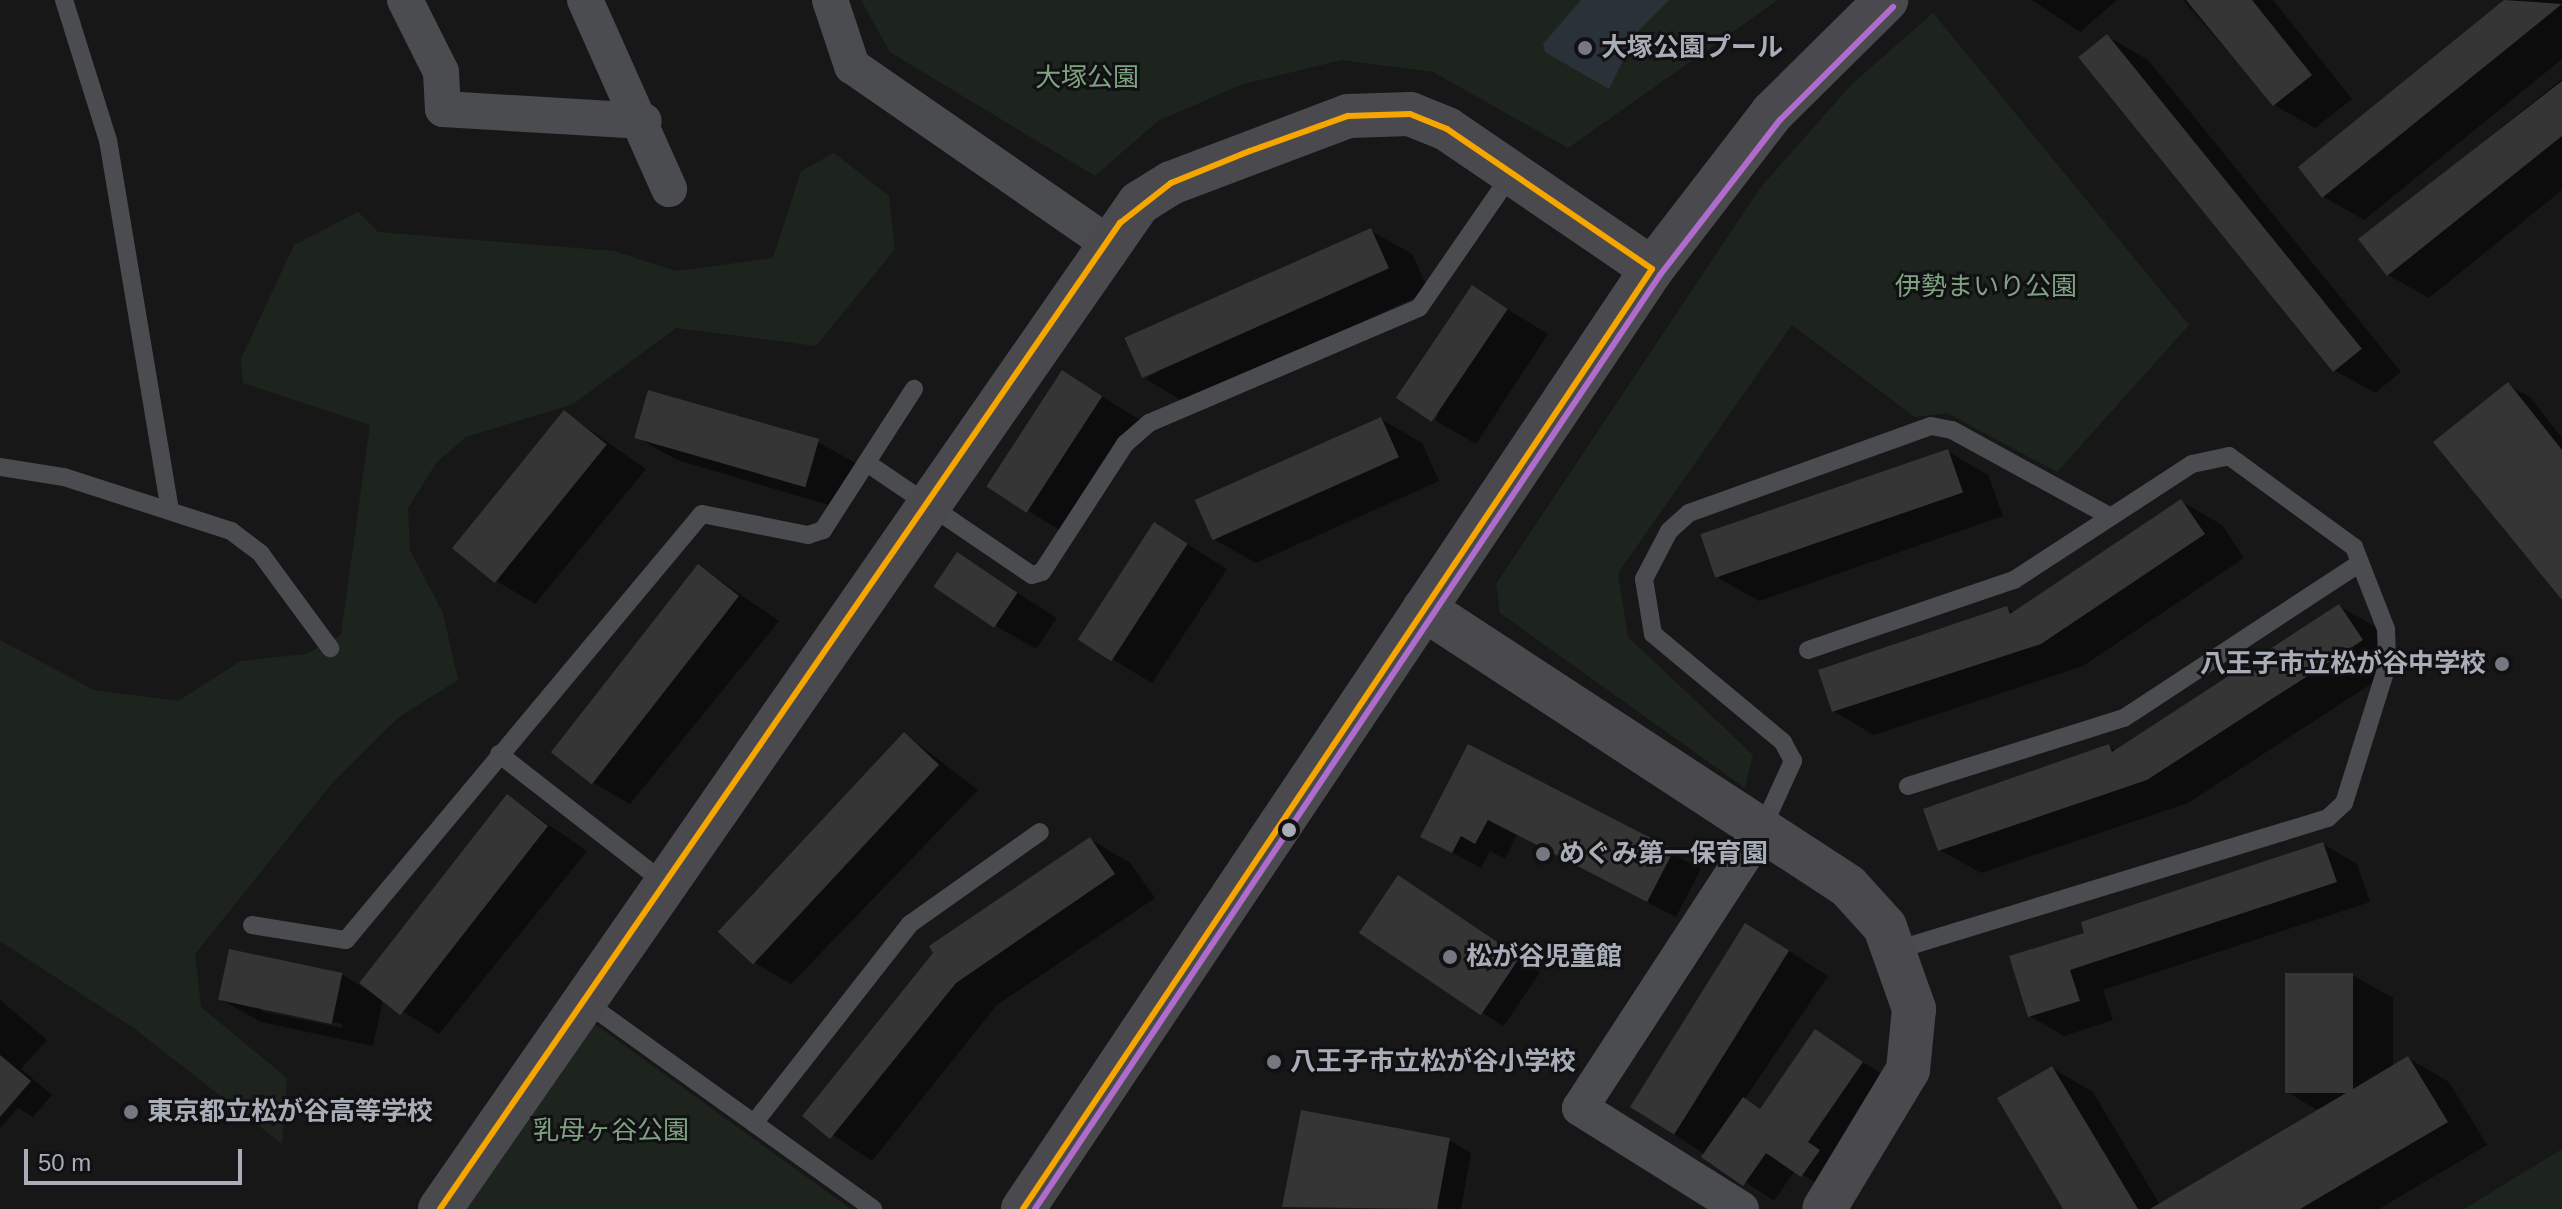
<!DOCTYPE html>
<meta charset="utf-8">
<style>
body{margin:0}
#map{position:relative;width:2562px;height:1209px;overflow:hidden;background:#171717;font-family:Helvetica,"Noto Sans JP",sans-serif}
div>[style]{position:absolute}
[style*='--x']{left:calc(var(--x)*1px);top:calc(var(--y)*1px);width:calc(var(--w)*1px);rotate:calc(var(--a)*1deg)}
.green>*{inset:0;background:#1d241e}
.water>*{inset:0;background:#2a3239}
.shadow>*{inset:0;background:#0007;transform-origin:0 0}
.building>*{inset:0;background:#353536;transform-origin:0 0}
.lane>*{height:18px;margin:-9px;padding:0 9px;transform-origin:9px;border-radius:9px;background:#4b4c50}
.street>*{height:36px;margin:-18px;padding:0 18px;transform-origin:18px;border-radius:18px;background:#4b4c50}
.secondary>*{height:44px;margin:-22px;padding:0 22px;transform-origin:22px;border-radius:22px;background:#4a4a4e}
.bus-1>*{height:6px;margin:-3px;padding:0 3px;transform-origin:3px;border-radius:3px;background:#f7a600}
.bus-2>*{height:6px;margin:-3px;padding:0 3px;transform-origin:3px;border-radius:3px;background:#b06ccc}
.dots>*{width:22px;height:22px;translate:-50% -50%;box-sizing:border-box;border:4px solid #111113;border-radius:50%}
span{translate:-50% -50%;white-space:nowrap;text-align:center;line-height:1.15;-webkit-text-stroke:6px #111113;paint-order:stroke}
.poi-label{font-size:26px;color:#a8adb8;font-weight:700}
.left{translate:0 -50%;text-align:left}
.right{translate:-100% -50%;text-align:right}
.park-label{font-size:26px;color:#7fa381}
.scale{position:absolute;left:24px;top:1149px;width:218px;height:36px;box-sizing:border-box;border:4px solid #a8adb8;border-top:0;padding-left:10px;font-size:24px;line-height:28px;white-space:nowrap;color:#a8adb8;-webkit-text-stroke:6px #111113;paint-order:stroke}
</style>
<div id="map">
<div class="green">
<div style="clip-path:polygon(861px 0,1778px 0,1568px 148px,1433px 72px,1342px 60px,1243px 84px,1158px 121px,1095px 176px,890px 52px)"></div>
<div style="clip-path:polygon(1933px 13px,2189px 325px,2057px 472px,1947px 413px,1915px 417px,1792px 325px,1618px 573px,1628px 637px,1753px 755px,1745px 788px,1500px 613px,1496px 584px,1761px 187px,1851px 85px)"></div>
<div style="clip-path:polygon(834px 153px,889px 196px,895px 249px,816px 346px,676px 328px,573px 404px,466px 437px,436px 463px,408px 508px,410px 550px,443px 613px,458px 680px,399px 717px,334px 781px,195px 954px,201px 1007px,287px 1078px,282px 1144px,135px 1029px,0 941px,0 640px,94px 690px,178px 701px,241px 661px,306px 654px,341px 635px,370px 425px,243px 383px,241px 359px,294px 245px,358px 212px,378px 232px,614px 251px,676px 271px,773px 258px,801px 171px)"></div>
<div style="clip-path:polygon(592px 1022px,851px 1209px,464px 1209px)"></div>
<div style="clip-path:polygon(2562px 1149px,2562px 1209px,2464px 1209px)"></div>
</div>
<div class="water">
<div style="clip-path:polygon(1581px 0,1669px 0,1637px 32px,1609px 89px,1545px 52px,1543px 44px)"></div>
</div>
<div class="shadow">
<div style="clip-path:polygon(2032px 0,2117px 0,2080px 32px)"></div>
<div style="clip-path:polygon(2183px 0,2273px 0,2352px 99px,2315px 128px,2274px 105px)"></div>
<div style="clip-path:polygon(2509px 0,2562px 0,2562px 59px,2364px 220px,2324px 197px,2301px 168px)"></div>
<div style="clip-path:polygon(2107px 36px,2148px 60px,2401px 372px,2375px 393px,2334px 370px)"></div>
<div style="clip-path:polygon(2562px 79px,2562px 190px,2429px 298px,2388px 275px,2361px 239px)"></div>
<div style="clip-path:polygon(1371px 231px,1412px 254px,1429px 291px,1186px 403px,1146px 379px)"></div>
<div style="clip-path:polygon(1472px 288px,1548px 334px,1476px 444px,1436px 421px)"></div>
<div style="left:1063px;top:372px;width:93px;height:136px;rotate:32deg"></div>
<div style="clip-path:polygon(2508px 385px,2530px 397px,2562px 438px,2562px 599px)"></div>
<div style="clip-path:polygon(564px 412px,646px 469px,535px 604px,495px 580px)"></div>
<div style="clip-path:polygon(1381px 419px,1422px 443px,1439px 481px,1256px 563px,1215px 540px)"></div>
<div style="clip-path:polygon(636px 437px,818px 442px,859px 465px,846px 510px,677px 460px)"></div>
<div style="clip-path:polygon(1947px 451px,1988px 475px,2003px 516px,1759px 601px,1718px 578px)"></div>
<div style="clip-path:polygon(2181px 501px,2222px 525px,2244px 558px,2083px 666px,1874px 735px,1833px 711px,2007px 608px,2015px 613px)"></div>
<div style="clip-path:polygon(1155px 524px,1227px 569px,1152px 683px,1112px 659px)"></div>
<div style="clip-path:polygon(958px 555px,1057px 618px,1036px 649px,996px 626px)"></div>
<div style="clip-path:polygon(699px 566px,779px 621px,630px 804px,590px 781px)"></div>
<div style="clip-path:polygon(2339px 606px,2380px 629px,2402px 664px,2188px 803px,1981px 873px,1940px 850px,2109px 747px,2116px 751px)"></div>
<div style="clip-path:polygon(905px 734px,978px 790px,791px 984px,750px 960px)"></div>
<div style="clip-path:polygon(1469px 747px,1701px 869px,1676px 917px,1517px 835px,1505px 859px,1490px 851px,1481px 868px,1422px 836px)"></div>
<div style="clip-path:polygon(evenodd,507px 796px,587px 851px,439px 1034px,383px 999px,373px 1046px,261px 1022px,220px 999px,230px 951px,343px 975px,367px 990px,507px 796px,261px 1007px,342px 1024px,342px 1028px,261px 1011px,261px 1007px)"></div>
<div style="clip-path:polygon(1090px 839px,1130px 863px,1155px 898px,997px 1005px,872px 1161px,805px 1116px)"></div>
<div style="clip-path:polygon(2323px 844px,2357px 864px,2370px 902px,2103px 990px,2113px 1020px,2064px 1036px,2030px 1016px,2087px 934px)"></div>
<div style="left:1398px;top:877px;width:171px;height:65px;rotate:34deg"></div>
<div style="clip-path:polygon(1786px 949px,1828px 976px,1744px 1100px,1762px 1110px,1816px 1032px,1891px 1080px,1832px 1193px,1795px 1170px,1774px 1201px,1668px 1130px)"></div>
<div style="clip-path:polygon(2352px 975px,2393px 998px,2393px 1067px,2408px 1058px,2449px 1082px,2487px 1145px,2379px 1209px,2065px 1209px,2052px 1068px,2093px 1092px,2160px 1205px,2319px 1111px,2287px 1092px)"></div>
<div style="clip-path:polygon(0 1000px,47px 1040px,21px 1069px,52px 1095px,33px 1117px,18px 1108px,0 1128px)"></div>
<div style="clip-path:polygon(1449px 1140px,1471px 1153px,1461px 1209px,1285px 1206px)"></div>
</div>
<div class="building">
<div style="clip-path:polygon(2186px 0,2252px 0,2312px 75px,2273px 106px)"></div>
<div style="clip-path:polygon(2504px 0,2562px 4px,2322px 198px,2298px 167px)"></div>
<div style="left:2107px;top:34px;width:405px;height:37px;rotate:51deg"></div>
<div style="clip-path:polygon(2562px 81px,2562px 136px,2387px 276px,2358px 239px)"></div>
<div style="left:1371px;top:228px;width:44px;height:270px;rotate:66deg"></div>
<div style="left:1472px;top:285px;width:43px;height:136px;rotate:34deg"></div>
<div style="left:1062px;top:370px;width:48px;height:139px;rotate:33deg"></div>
<div style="clip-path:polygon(2508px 382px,2562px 450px,2562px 600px,2433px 442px)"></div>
<div style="left:648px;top:390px;width:178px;height:50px;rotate:16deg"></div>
<div style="left:564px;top:410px;width:55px;height:178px;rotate:39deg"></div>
<div style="left:1381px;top:417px;width:44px;height:204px;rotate:66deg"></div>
<div style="left:1948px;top:449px;width:46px;height:262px;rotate:71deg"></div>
<div style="clip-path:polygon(2181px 499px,2205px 534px,2041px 644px,1832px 712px,1818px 670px,2007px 606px,2010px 614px)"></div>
<div style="left:1154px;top:522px;width:40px;height:140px;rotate:33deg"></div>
<div style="left:957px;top:552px;width:73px;height:42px;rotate:34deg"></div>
<div style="left:698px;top:564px;width:52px;height:239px;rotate:38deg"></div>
<div style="clip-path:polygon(2339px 604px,2363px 640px,2147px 780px,1938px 851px,1923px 809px,2109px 744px,2112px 752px)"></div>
<div style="left:904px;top:732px;width:48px;height:273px;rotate:43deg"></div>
<div style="clip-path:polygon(1468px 744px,1674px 850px,1647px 902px,1488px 820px,1475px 844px,1461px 836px,1452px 853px,1420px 837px)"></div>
<div style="left:507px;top:794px;width:52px;height:240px;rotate:38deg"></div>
<div style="clip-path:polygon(1090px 837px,1115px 874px,956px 983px,830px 1139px,802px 1116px,933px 953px,929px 946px)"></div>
<div style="clip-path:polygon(2323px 842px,2337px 882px,2070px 970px,2080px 1001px,2028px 1017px,2009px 956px,2084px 933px,2081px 922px)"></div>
<div style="left:1398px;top:875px;width:147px;height:70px;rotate:34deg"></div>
<div style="left:1745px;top:923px;width:52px;height:217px;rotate:32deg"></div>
<div style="left:229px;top:949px;width:116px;height:52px;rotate:12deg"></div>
<div style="clip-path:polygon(2285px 973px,2353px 973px,2353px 1089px,2408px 1056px,2448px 1122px,2300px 1209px,2150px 1209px,2346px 1093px,2285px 1093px)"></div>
<div style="clip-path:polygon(1815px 1029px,1863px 1062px,1808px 1142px,1820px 1150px,1801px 1177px,1766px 1153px,1743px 1186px,1701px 1157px,1743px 1097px,1760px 1109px)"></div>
<div style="clip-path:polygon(0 1055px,31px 1081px,0 1117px)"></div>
<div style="clip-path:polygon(2052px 1066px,2138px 1209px,2063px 1209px,1997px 1098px)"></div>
<div style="clip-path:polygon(1301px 1110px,1450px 1138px,1437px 1209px,1282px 1207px)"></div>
</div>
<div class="lane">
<div style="--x:64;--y:0;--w:147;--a:72.6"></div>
<div style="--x:108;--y:140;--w:375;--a:80.5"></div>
<div style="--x:867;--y:463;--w:199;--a:34.2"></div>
<div style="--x:1032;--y:575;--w:10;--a:-17"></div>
<div style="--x:1042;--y:572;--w:153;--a:-57"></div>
<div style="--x:1125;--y:444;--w:32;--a:-41"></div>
<div style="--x:1149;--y:423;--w:293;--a:-23.1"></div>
<div style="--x:1419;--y:308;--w:164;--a:-55.4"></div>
<div style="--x:0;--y:467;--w:65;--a:8.9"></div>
<div style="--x:64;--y:477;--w:176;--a:17.9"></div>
<div style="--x:231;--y:531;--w:38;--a:37"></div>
<div style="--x:261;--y:554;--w:117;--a:53.7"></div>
<div style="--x:1808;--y:650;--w:218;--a:-18.8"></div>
<div style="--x:2014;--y:580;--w:212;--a:-33.1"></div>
<div style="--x:2192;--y:464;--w:38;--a:-12"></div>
<div style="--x:2229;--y:456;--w:155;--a:36.1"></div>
<div style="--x:2354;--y:547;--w:88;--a:68.7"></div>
<div style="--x:2386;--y:629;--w:37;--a:88"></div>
<div style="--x:2387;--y:666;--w:144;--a:107.4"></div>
<div style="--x:2344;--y:803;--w:22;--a:137"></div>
<div style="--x:2328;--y:818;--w:451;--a:163"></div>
<div style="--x:499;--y:754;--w:210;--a:37.9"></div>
<div style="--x:1908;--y:786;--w:226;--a:-17.5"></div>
<div style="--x:2124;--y:718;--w:282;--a:-33.3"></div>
<div style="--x:1762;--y:829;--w:75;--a:-65.5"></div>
<div style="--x:1793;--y:761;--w:21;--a:-118"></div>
<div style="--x:1783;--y:742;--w:169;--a:-140.3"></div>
<div style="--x:1653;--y:634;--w:56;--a:-99.3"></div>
<div style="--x:1644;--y:579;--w:54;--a:-62.5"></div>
<div style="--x:1669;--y:531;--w:27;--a:-42"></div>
<div style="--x:1689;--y:513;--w:257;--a:-19.8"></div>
<div style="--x:1931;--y:426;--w:21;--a:11"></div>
<div style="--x:1952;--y:430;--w:179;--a:28.7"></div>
<div style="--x:252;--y:925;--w:95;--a:9.1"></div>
<div style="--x:346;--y:940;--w:555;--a:-50.12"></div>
<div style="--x:702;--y:514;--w:108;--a:11.2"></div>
<div style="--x:808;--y:535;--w:16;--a:-18"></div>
<div style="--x:823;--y:530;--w:168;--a:-57.2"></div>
<div style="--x:584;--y:1001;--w:356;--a:35.7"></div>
<div style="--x:754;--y:1123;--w:253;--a:-51.9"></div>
<div style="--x:910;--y:924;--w:159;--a:-35.3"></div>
</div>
<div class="street">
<div style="--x:405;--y:0;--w:80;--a:63.4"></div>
<div style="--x:441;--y:72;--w:37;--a:87"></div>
<div style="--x:443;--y:109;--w:201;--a:3.4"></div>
<div style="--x:585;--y:0;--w:207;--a:66"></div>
<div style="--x:830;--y:0;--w:70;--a:71.6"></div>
<div style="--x:852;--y:66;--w:309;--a:34.7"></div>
<div style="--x:1741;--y:1209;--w:190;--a:-147.9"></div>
<div style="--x:1580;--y:1108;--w:333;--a:-56.9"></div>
</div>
<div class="secondary">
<div style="--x:1424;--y:609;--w:506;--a:33.16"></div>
<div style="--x:1848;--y:886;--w:55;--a:47.9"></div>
<div style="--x:1885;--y:927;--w:87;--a:70.5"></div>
<div style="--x:1914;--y:1009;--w:61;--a:95.6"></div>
<div style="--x:1908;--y:1070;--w:162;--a:121.1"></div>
<div style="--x:440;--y:1209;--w:1225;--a:-55.21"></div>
<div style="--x:1139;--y:203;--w:38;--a:-32"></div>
<div style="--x:1171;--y:183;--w:189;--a:-20.7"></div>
<div style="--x:1348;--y:116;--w:62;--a:-1.8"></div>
<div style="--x:1410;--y:114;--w:40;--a:22"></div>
<div style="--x:1447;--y:129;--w:248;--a:34.3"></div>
<div style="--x:1023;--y:1209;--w:1131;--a:-56.21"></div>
<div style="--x:1652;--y:269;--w:197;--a:-52.4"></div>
<div style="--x:1772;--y:113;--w:161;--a:-44.7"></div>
</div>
<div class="bus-1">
<div style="--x:440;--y:1209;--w:1198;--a:-55.41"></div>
<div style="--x:1120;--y:223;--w:65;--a:-38.1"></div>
<div style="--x:1171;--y:183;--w:85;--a:-22.1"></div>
<div style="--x:1250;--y:151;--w:104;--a:-19.7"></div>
<div style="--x:1348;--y:116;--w:62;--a:-1.8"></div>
<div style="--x:1410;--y:114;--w:40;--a:22"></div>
<div style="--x:1447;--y:129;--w:248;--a:34.3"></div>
<div style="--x:1652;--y:269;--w:1131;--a:123.79"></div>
</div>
<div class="bus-2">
<div style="--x:1035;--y:1209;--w:1124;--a:-56.21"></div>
<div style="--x:1660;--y:275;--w:196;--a:-52.3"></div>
<div style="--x:1780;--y:120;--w:160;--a:-45"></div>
</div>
<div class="dots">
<div style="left:1585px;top:48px;background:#757880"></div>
<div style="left:2502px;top:664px;background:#757880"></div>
<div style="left:1289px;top:830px;background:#a8adb8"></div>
<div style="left:1543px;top:854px;background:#757880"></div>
<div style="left:1450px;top:957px;background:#757880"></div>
<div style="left:1274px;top:1062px;background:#757880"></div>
<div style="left:131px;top:1112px;background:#757880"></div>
</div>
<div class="poi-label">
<span class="left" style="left:1601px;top:48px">大塚公園プール</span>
<span class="right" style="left:2486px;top:664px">八王子市立松が谷中学校</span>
<span class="left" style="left:1559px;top:854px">めぐみ第一保育園</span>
<span class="left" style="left:1466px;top:957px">松が谷児童館</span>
<span class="left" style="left:1290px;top:1062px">八王子市立松が谷小学校</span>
<span class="left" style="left:147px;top:1112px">東京都立松が谷高等学校</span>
</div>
<div class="park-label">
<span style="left:1087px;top:78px">大塚公園</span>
<span style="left:1986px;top:287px">伊勢まいり公園</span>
<span style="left:611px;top:1131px">乳母ヶ谷公園</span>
</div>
<div class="scale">50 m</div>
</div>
